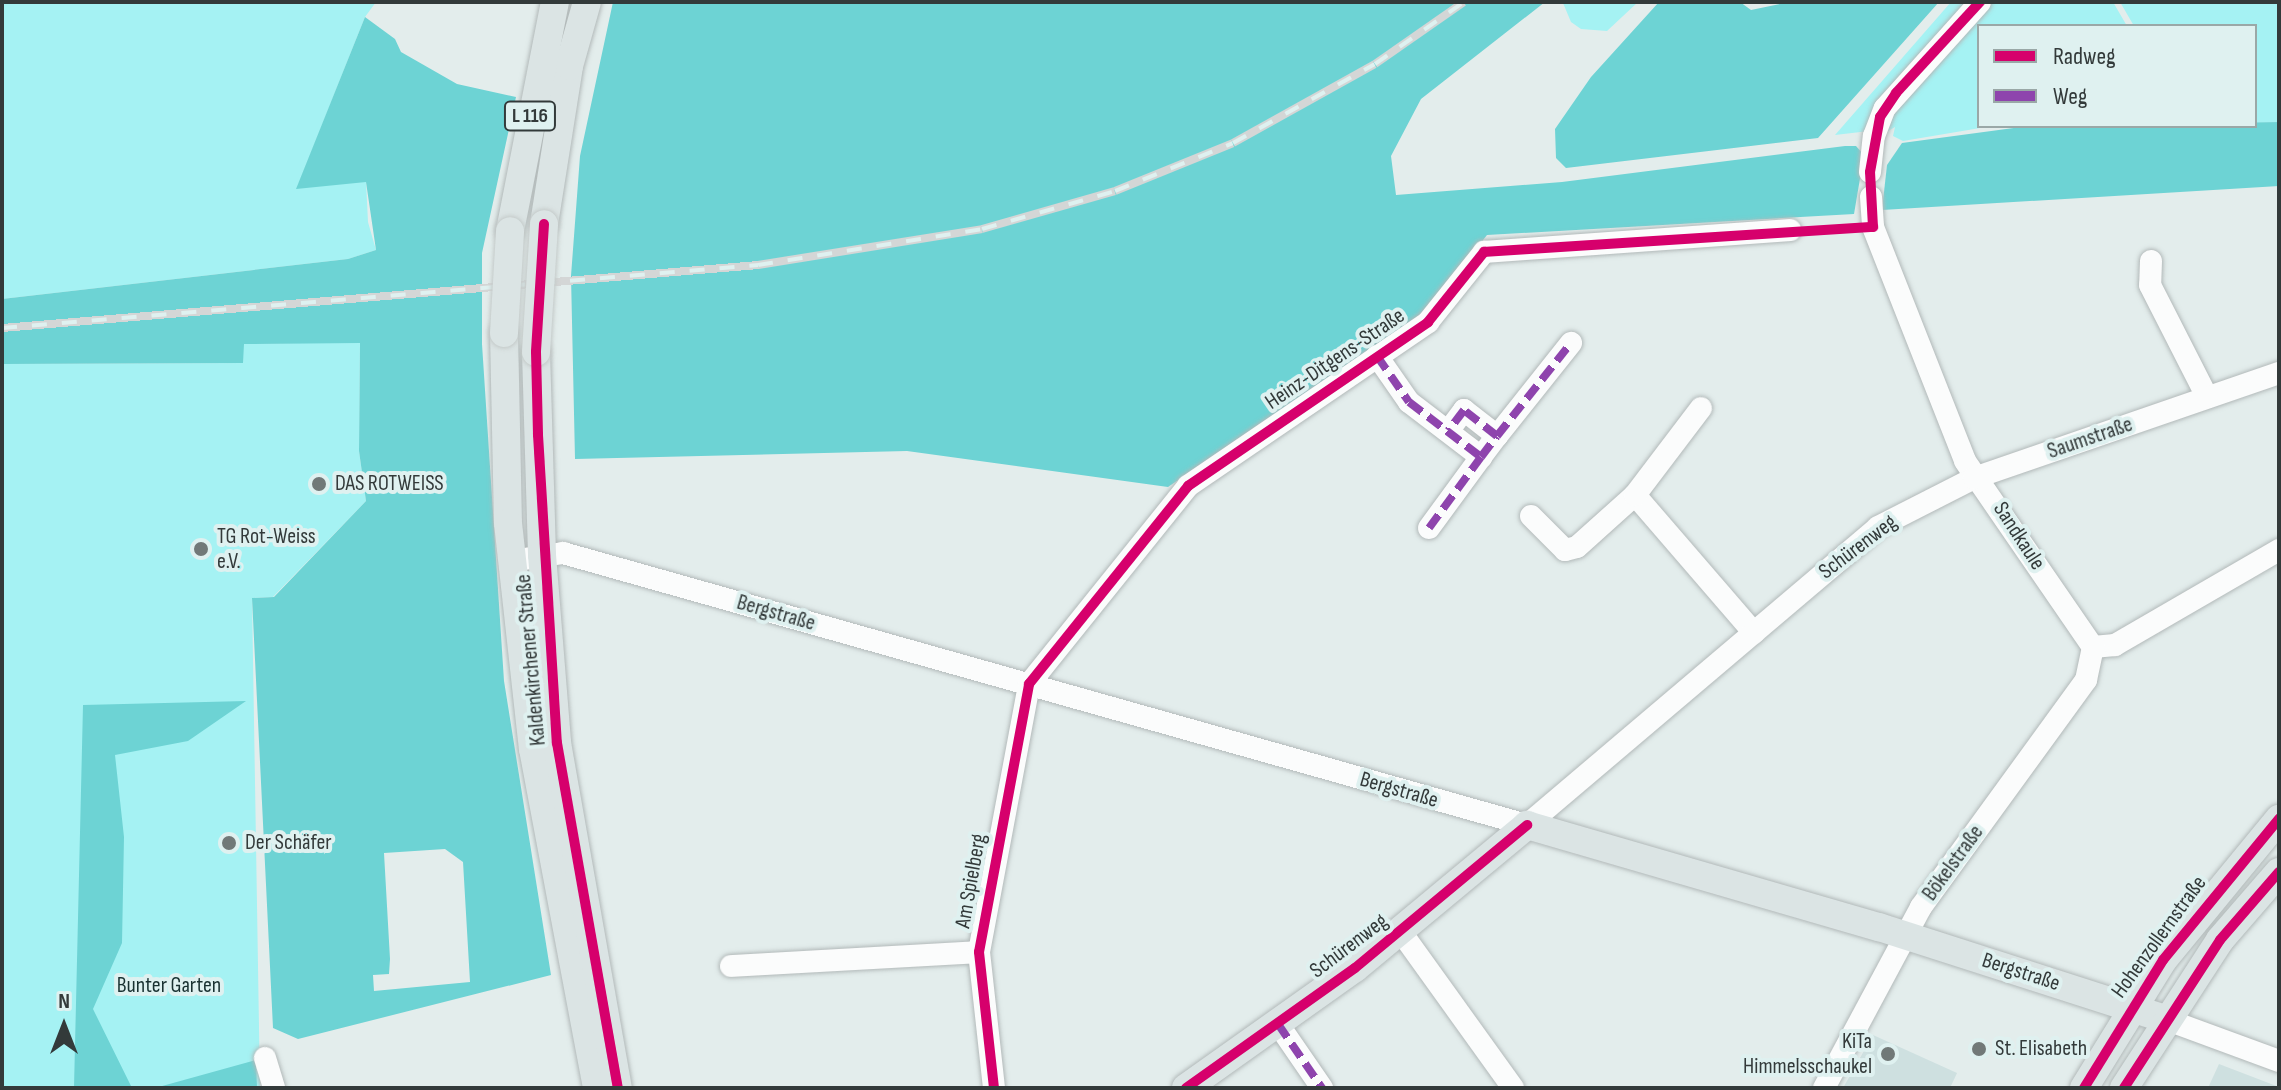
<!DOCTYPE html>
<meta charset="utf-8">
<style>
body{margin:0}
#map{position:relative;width:2281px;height:1090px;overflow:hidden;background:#e3edec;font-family:"Sofia Sans Condensed",sans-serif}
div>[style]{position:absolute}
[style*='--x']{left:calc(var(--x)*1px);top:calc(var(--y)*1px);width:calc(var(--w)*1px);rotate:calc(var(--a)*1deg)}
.built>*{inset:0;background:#cee0e0}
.green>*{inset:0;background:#a5f2f3}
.forest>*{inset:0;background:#6dd3d4}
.roads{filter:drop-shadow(0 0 2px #b2b9b9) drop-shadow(0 0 2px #b2b9b9)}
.minor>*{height:22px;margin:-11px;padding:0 11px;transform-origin:11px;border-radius:11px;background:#fbfcfc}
.major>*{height:28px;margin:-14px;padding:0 14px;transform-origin:14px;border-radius:14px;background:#dbe4e4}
.rail>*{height:8px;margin-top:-4px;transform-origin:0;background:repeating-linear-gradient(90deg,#dff1f0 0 15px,#d4d6d6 0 30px);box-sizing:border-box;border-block:2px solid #d4d6d6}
.bridges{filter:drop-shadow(0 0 2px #c4cac9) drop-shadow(0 0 2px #c4cac9)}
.major-bridge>*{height:28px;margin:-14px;padding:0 14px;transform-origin:14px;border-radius:14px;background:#dbe4e4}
.quiet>*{height:8px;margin-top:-4px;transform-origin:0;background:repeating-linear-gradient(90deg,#8e44ad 0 16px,transparent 0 24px)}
.cycleway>*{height:10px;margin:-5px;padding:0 5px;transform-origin:5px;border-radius:5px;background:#d6006c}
.dots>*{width:22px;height:22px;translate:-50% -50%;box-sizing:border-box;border:4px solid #dff1f0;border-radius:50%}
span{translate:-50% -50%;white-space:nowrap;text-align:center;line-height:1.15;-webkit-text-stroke:8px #dff1f0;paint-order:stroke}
.shield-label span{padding:2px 6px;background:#dff1f0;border:2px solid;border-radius:6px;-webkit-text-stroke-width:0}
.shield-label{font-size:20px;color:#333a3a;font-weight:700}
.street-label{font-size:22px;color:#333a3a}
.poi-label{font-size:22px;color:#333a3a}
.left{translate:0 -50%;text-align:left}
.right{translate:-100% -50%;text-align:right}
.park-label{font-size:22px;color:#193131}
.frame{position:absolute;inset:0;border:4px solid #333a3a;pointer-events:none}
.legend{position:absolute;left:1977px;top:24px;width:280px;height:104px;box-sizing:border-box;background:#dff1f0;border:2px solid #9aa8a7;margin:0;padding:10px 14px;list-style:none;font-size:24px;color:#333a3a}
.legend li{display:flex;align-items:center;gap:16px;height:40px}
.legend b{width:40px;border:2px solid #9aa8a7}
.north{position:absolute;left:24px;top:986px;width:80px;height:80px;-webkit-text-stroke:6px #dff1f0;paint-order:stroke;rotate:0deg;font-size:22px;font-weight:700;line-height:32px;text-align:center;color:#333a3a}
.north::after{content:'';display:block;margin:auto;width:28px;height:36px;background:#333a3a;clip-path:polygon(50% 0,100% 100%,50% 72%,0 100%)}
</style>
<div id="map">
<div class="built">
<div style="clip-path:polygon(1873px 1035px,1957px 1073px,1950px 1088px,1843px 1088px)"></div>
<div style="clip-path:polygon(2219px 1064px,2279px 1087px,2279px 1088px,2208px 1088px)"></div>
</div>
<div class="green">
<div style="clip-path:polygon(2px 2px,376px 2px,365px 17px,297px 188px,366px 181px,368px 222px,376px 250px,348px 259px,2px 299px)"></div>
<div style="clip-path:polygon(1638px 2px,1607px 31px,1581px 29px,1571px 22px,1563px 3px)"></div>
<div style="clip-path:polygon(1951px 2px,1974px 2px,1869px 131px,1835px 135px)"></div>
<div style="clip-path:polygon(1988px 2px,2113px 2px,2127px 26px,1979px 26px,1979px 126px,1992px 126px,1903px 141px,1893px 136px,1895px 127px,1881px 135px,1886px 120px)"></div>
<div style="clip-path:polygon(2120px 2px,2279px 2px,2279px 122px,2255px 123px,2255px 26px,2134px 26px)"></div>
<div style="clip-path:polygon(360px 342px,359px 451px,366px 501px,273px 597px,252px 598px,260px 1088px,2px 1088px,2px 364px,242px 363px,243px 344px)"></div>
</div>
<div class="forest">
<div style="clip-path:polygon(613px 2px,1545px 2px,1421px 99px,1391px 156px,1396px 195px,1562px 182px,1845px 146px,1856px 146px,1864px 155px,1854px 214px,1487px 235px,1429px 309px,1168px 487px,907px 451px,575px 459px,571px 276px,580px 156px)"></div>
<div style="clip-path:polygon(1659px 2px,1740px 2px,1751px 10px,1789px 2px,1939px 2px,1818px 138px,1566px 168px,1556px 158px,1555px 129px,1591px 77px)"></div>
<div style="clip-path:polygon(evenodd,365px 17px,395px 39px,401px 52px,457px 84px,516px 97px,482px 253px,482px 344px,504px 681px,551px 975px,298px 1039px,273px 1028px,252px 598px,274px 597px,366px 501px,359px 451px,360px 343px,244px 344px,243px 363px,2px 364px,2px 299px,348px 259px,376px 250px,366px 182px,296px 189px,365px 17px,445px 849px,463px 862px,470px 982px,374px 991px,373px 975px,389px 974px,390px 959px,384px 853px,445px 849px)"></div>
<div style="clip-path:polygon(2279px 122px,2279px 186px,1882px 210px,1887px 165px,1902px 143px,2021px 127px)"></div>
<div style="clip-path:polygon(246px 701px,188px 741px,115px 755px,124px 837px,122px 943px,93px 1009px,132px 1088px,74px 1088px,83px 705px)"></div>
<div style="clip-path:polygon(256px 1060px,257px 1088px,155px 1088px)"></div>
</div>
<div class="roads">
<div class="minor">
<div style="--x:1870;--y:172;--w:36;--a:-84"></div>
<div style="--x:1874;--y:136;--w:30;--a:-69"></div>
<div style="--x:1885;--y:108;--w:142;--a:-48.1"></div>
<div style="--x:1871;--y:197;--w:30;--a:86"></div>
<div style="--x:1873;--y:227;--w:251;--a:68.5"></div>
<div style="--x:1965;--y:461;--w:226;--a:55.5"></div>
<div style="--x:2151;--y:261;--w:24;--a:92"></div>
<div style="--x:2150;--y:285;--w:126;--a:63"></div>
<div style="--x:1377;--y:356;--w:56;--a:55.2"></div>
<div style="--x:1409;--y:402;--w:91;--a:37.4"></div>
<div style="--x:1481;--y:457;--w:26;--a:-53"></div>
<div style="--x:1497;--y:436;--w:42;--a:-141.8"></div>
<div style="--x:1464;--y:410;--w:26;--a:127"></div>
<div style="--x:1497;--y:436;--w:119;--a:-51.5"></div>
<div style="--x:1635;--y:495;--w:182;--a:49.2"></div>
<div style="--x:1531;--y:516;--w:48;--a:45"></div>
<div style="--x:1565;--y:550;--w:12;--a:-14"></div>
<div style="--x:1577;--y:547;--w:78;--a:-41.9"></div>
<div style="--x:1635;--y:495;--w:109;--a:-52.8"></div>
<div style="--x:1429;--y:528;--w:88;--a:-53.8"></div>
<div style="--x:512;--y:561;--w:52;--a:-8.9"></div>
<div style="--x:563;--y:553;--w:1002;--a:15.76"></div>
<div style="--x:1527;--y:825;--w:460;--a:-40.3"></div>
<div style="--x:1878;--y:527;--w:108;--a:-27"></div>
<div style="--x:1974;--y:478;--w:323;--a:-19"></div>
<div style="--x:2093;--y:647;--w:22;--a:-5"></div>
<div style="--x:2115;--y:645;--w:190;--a:-30.1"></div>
<div style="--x:1401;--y:932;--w:192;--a:54.3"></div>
<div style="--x:731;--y:966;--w:248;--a:-3.2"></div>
<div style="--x:2165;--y:1019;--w:121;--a:20.2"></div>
<div style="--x:1278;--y:1024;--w:78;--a:55.5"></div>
<div style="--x:265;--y:1058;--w:31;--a:73"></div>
<div style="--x:994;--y:1088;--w:137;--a:-96.3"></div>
<div style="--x:979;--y:952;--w:273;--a:-79.4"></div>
<div style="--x:1029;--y:684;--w:254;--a:-51.2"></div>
<div style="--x:1188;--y:486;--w:291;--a:-34.3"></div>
<div style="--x:1428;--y:322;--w:90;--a:-51.3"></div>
<div style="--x:1484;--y:252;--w:307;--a:-4.1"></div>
<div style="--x:1824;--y:1088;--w:205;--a:-61.8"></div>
<div style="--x:1921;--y:907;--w:281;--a:-54"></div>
<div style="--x:2086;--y:680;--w:34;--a:-78"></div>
</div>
<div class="major">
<div style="--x:544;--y:224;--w:160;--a:-81"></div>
<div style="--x:569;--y:66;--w:66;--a:-74.3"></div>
<div style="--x:510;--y:231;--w:233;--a:-78.9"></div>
<div style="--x:504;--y:333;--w:190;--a:88.8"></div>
<div style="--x:508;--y:523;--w:227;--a:83.7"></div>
<div style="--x:533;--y:749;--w:345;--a:79.3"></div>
<div style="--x:536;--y:352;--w:203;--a:88.3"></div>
<div style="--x:542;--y:555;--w:189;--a:85.4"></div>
<div style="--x:557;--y:743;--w:350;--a:80"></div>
<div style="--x:1186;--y:1088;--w:207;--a:-35.4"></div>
<div style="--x:1355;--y:968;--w:224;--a:-39.7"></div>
<div style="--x:1527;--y:825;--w:366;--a:16.2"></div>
<div style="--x:1879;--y:927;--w:300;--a:17.8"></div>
<div style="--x:2084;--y:1088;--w:150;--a:-58.3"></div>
<div style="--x:2163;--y:960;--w:183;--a:-50.6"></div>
<div style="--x:2124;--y:1088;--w:176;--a:-57"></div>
<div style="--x:2220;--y:940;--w:90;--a:-49.1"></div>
</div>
</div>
<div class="rail">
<div style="--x:2;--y:328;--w:759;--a:-4.76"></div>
<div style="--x:758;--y:265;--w:227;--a:-9.1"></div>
<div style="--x:982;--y:229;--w:138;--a:-15.9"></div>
<div style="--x:1115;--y:191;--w:127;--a:-22.1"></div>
<div style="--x:1233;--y:143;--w:162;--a:-29.1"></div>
<div style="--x:1375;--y:64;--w:108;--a:-34.9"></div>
</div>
<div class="bridges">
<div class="major-bridge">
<div style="--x:504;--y:333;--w:102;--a:-86.6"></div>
<div style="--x:536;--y:352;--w:128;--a:-86.4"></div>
</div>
</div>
<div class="quiet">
<div style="--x:1377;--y:356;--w:56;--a:55.2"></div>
<div style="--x:1409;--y:402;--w:91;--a:37.4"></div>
<div style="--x:1481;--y:457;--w:26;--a:-53"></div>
<div style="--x:1497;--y:436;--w:42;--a:-141.8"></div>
<div style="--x:1464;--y:410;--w:26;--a:127"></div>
<div style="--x:1497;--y:436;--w:119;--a:-51.5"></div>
<div style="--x:1429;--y:528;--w:88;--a:-53.8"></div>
<div style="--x:1278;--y:1024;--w:78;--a:55.5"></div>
</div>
<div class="cycleway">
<div style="--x:544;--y:224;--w:128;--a:93.6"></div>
<div style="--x:536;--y:352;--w:83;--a:88.6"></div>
<div style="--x:538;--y:435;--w:309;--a:86.5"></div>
<div style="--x:557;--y:743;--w:350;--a:80"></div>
<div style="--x:994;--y:1088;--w:137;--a:-96.3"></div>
<div style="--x:979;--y:952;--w:273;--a:-79.4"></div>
<div style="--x:1029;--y:684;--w:254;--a:-51.2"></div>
<div style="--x:1188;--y:486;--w:291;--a:-34.3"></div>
<div style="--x:1428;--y:322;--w:90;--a:-51.3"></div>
<div style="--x:1484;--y:252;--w:390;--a:-3.7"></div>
<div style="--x:1873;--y:227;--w:55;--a:-93.1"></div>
<div style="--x:1870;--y:172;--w:56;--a:-79.7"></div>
<div style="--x:1880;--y:117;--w:29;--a:-56"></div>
<div style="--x:1896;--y:93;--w:124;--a:-47.3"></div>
<div style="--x:1186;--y:1088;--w:207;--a:-35.4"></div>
<div style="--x:1355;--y:968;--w:224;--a:-39.7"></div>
<div style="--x:2084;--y:1088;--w:150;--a:-58.3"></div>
<div style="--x:2163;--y:960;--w:183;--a:-50.6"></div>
<div style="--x:2124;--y:1088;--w:176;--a:-57"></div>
<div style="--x:2220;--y:940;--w:90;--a:-49.1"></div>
</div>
<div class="dots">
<div style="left:319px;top:484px;background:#717978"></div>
<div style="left:201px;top:549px;background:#717978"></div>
<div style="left:229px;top:843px;background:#717978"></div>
<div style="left:1979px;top:1049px;background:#717978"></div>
<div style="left:1888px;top:1054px;background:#717978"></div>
</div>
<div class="shield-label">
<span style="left:530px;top:116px">L 116</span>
</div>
<div class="street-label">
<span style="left:1335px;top:359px;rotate:-34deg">Heinz-Ditgens-Straße</span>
<span style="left:2090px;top:438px;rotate:-19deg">Saumstraße</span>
<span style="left:2019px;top:536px;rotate:57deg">Sandkaule</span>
<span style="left:1858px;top:547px;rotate:-37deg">Schürenweg</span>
<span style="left:776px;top:613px;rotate:16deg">Bergstraße</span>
<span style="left:531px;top:660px;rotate:-95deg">Kaldenkirchener Straße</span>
<span style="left:1399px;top:790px;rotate:16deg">Bergstraße</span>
<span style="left:1953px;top:863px;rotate:-54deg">Bökelstraße</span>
<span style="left:971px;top:881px;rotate:-80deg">Am Spielberg</span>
<span style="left:2159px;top:937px;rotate:-54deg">Hohenzollernstraße</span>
<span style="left:1349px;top:946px;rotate:-37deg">Schürenweg</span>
<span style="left:2021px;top:972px;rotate:18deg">Bergstraße</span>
</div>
<div class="poi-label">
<span class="left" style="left:335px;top:484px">DAS ROTWEISS</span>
<span class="left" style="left:217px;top:549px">TG Rot-Weiss<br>e.V.</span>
<span class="left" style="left:245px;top:843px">Der Schäfer</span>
<span class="right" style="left:1872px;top:1054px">KiTa<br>Himmelsschaukel</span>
<span class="left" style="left:1995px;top:1049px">St. Elisabeth</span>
</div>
<div class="park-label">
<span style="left:169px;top:986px">Bunter Garten</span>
</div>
<div class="frame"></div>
<ul class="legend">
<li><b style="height:10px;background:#d6006c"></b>Radweg</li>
<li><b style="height:10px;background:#8e44ad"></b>Weg</li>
</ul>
<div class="north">N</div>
</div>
